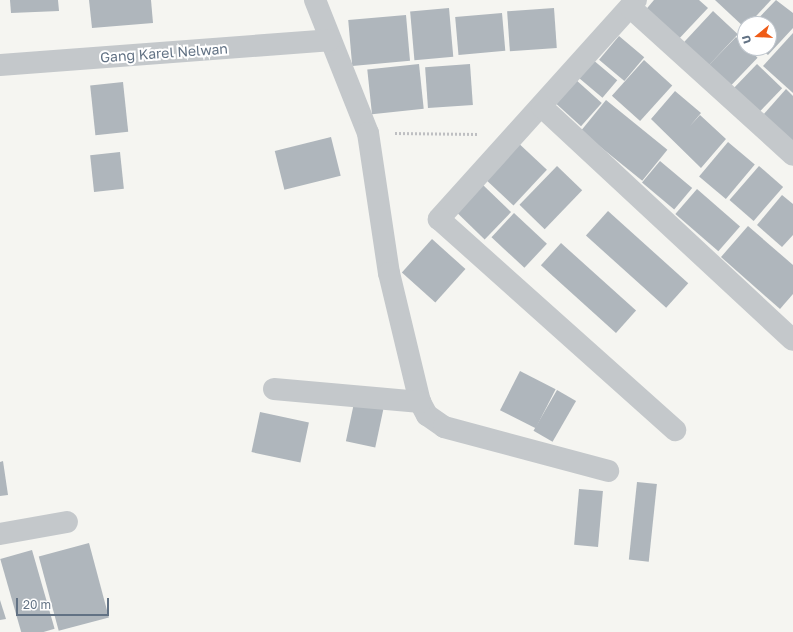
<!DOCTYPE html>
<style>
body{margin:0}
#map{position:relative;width:793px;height:632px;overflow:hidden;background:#f5f5f1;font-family:"Golos Text",sans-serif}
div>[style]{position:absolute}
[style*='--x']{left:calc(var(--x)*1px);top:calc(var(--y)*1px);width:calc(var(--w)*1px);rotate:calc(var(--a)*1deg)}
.building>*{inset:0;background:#afb6bc;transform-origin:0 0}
.path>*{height:2.5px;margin-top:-1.25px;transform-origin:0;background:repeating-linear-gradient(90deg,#bebfc2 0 2px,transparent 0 4px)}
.minor>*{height:22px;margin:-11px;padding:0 11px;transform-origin:11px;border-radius:11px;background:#c4c8cb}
span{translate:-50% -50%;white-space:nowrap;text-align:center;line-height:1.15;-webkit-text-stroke:4px #fff;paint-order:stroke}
.street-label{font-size:14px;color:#627284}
.north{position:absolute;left:737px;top:16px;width:40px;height:40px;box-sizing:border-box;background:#fff;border:1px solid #c0c7ce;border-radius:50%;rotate:252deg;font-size:11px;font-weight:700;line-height:16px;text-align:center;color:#627284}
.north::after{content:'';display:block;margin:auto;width:14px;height:18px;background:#ef5c17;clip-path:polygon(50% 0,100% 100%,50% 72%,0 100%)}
.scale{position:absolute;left:16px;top:598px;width:93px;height:18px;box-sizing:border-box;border:2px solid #627284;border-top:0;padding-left:5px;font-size:12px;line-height:14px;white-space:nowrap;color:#627284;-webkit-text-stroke:3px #fff;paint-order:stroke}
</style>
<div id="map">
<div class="building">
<div style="clip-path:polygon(10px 0,58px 0,59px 11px,11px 13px)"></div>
<div style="clip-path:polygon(89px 0,151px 0,153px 23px,92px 28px)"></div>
<div style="clip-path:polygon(654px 0,699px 0,708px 8px,675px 43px,643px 13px)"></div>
<div style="clip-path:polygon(715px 0,771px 0,745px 28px)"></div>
<div style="clip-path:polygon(776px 0,793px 13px,793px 28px,768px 55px,760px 48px,769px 48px,769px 24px,753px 24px)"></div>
<div style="left:449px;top:8px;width:49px;height:39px;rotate:85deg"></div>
<div style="left:554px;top:8px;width:40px;height:47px;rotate:86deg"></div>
<div style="left:713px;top:11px;width:34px;height:45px;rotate:43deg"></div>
<div style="left:502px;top:13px;width:38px;height:47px;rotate:85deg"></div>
<div style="left:406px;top:15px;width:46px;height:58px;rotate:85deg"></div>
<div style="clip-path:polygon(793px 33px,793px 93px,763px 66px)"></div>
<div style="left:619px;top:36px;width:33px;height:31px;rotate:40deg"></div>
<div style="left:736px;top:37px;width:30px;height:39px;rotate:44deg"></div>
<div style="left:592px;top:59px;width:33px;height:23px;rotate:40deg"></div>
<div style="left:644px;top:60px;width:38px;height:48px;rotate:42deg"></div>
<div style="left:419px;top:64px;width:45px;height:52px;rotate:84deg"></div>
<div style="left:470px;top:64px;width:41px;height:45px;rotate:86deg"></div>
<div style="left:757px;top:64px;width:35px;height:35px;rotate:44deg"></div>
<div style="left:575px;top:79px;width:36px;height:31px;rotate:42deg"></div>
<div style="left:123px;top:82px;width:50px;height:33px;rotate:84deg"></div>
<div style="clip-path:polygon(786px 89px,793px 96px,793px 143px,763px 115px)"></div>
<div style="clip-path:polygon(675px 91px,701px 113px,690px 126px,700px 115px,726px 139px,701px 168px,651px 119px)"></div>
<div style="left:606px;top:100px;width:79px;height:40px;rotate:39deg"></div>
<div style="left:331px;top:137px;width:40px;height:58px;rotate:76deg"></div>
<div style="left:514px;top:139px;width:45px;height:49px;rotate:43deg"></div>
<div style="left:728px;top:142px;width:35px;height:45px;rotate:40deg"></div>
<div style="left:120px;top:152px;width:37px;height:30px;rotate:84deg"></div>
<div style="left:660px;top:161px;width:42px;height:28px;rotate:40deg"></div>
<div style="left:557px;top:166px;width:35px;height:54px;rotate:44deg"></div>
<div style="left:759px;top:166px;width:32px;height:45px;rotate:41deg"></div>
<div style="left:483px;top:185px;width:39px;height:38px;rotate:44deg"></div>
<div style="left:697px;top:189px;width:57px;height:33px;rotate:41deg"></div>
<div style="clip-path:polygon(782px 195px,793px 204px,793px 235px,782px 247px,757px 225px)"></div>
<div style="left:608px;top:211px;width:108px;height:33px;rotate:42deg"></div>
<div style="left:514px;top:213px;width:45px;height:33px;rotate:43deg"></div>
<div style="clip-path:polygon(748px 226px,793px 265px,793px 294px,780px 309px,721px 257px)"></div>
<div style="left:432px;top:239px;width:45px;height:45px;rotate:42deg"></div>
<div style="left:561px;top:243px;width:101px;height:30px;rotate:42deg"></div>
<div style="left:520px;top:371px;width:40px;height:44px;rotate:27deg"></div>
<div style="left:557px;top:390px;width:22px;height:47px;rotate:30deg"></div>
<div style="left:354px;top:403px;width:30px;height:39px;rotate:12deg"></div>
<div style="left:260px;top:412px;width:50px;height:41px;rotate:12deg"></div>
<div style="clip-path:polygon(3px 461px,8px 495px,0 496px,0 462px)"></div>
<div style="left:637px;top:482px;width:20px;height:78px;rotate:6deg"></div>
<div style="left:579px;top:489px;width:24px;height:56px;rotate:5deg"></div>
<div style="left:89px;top:543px;width:77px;height:52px;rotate:75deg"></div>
<div style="left:32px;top:550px;width:82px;height:33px;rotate:74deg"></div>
<div style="clip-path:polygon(0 600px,6px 619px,0 620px)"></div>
</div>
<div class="path">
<div style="--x:395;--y:133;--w:83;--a:0.7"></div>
</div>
<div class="minor">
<div style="--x:315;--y:0;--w:143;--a:68.3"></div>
<div style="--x:368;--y:133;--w:142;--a:81.5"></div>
<div style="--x:389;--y:273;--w:133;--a:76.5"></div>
<div style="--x:420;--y:402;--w:15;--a:62"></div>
<div style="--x:427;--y:415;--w:21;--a:35"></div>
<div style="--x:444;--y:427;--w:170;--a:15"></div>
<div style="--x:636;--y:0;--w:295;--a:132"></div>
<div style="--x:439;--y:219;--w:317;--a:41.8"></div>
<div style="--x:630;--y:7;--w:220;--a:42.2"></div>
<div style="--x:0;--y:65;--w:330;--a:-4.3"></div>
<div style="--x:542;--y:107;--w:342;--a:42.9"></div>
<div style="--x:274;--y:389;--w:147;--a:5.1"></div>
<div style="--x:0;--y:534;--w:68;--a:-10.2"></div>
</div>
<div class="street-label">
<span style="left:164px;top:53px;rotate:-4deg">Gang Karel Nelwan</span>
</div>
<div class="north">U</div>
<div class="scale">20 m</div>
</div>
